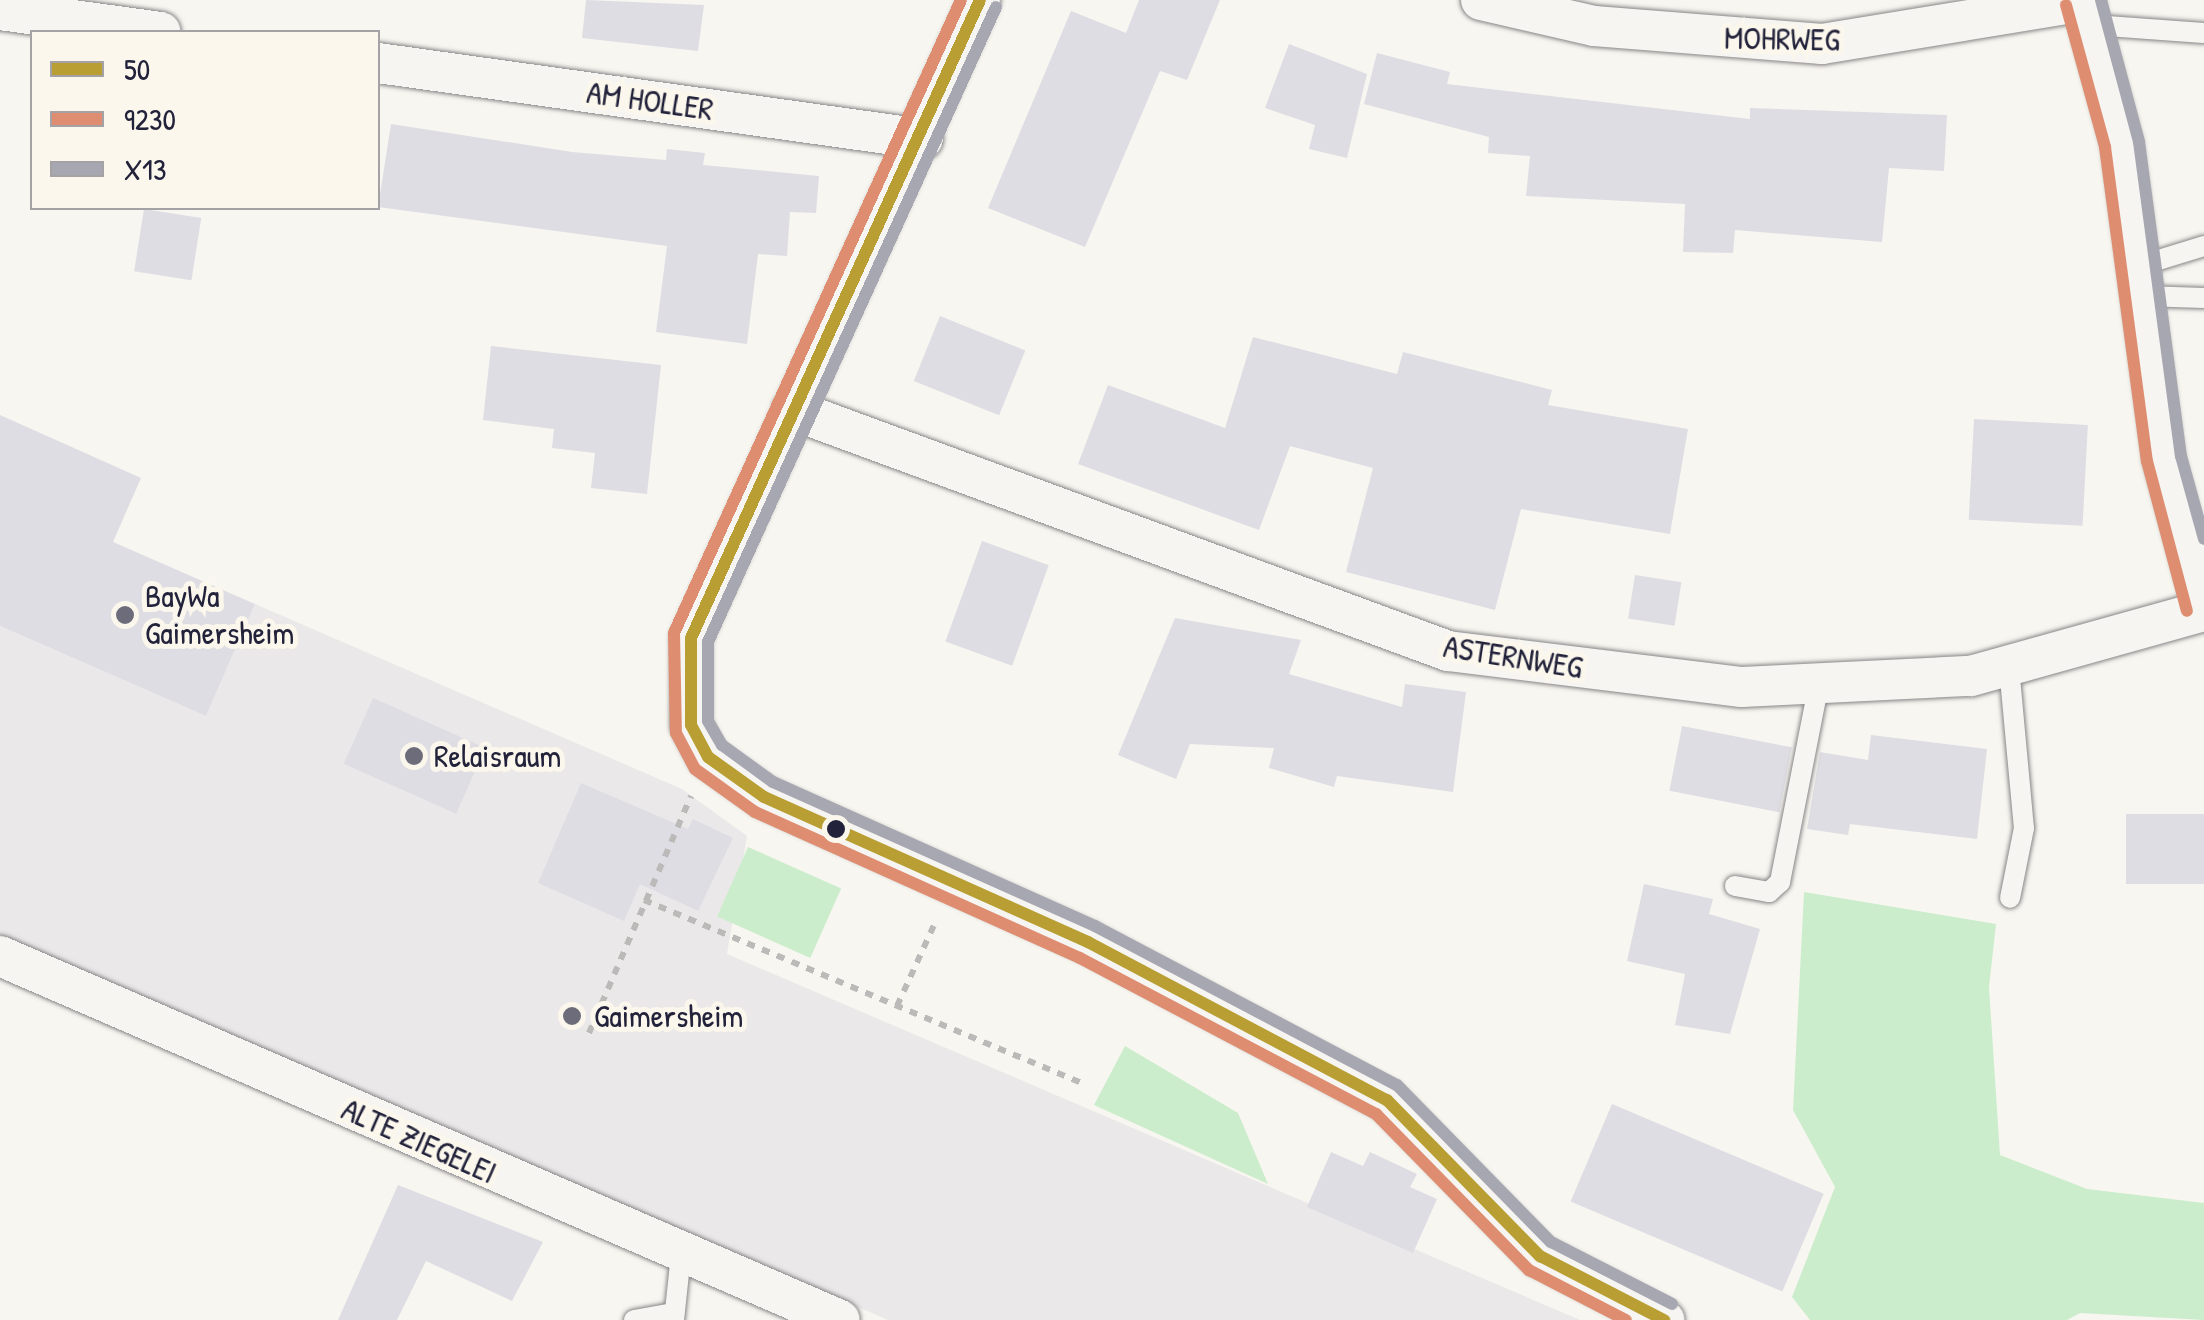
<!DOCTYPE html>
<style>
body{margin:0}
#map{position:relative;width:2204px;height:1320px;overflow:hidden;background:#f8f6f0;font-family:"Patrick Hand",sans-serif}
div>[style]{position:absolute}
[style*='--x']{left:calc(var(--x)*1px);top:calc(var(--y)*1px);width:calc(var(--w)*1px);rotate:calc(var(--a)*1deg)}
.built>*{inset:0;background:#ebe8e9}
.green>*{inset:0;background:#cbedcc;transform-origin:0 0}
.building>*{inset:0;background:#dedde3;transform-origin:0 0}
.path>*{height:6px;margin-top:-3px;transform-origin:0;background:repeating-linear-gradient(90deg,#bcbab9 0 8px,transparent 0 16px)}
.roads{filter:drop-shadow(0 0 2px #878688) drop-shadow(0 0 2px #878688)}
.service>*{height:20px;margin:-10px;padding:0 10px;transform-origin:10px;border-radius:10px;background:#f6f5f1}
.minor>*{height:40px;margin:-20px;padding:0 20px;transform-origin:20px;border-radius:20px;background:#f6f5f1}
.bus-1>*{height:12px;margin:-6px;padding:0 6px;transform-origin:6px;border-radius:6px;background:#b99f33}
.bus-2>*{height:12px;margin:-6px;padding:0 6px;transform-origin:6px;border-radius:6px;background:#de8d71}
.bus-3>*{height:12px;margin:-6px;padding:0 6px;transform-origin:6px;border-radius:6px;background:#a7a7b1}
.dots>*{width:28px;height:28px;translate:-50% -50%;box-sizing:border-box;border:5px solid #fbf7ec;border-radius:50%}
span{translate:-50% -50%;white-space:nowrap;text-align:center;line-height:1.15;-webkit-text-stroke:10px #fbf7ec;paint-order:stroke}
.street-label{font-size:32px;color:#22223b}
.poi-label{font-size:32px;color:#22223b}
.left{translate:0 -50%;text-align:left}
.legend{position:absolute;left:30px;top:30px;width:350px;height:180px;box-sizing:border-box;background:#fbf7ec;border:2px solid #a4a2a5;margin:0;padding:12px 18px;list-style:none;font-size:30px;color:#22223b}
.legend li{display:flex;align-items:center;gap:20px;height:50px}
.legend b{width:50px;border:2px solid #a4a2a5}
</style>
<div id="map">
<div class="built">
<div style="clip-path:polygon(255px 604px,682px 789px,747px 836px,727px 954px,1580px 1320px,888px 1320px,0 935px,0 626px,206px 716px)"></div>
</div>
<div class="green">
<div style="left:748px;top:847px;width:102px;height:76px;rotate:24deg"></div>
<div style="clip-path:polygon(1804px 892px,1996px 924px,1989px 987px,2000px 1155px,2087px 1189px,2204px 1203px,2204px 1320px,2080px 1313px,2067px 1320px,1810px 1320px,1792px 1297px,1835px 1187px,1793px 1110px)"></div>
<div style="clip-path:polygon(1125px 1046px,1238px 1113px,1268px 1184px,1094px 1105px)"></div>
</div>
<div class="building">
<div style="clip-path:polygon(586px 0,704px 5px,698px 51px,582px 38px)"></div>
<div style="clip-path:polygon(1139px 0,1220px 0,1187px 80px,1160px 71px,1085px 247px,988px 208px,1071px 11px,1126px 33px)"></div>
<div style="clip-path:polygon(1289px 44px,1367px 74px,1347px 158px,1309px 149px,1315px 125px,1265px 108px)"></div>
<div style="clip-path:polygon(1377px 53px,1450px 72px,1447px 84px,1750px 119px,1750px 108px,1947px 115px,1944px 171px,1889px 168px,1882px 242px,1735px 230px,1733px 253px,1683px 252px,1685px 204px,1526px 196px,1530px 156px,1488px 153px,1489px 137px,1364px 104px)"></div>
<div style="clip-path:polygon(391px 124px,572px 152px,666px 160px,667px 149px,705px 153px,703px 165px,819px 176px,816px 213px,790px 212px,787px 256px,758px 254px,747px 344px,656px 332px,667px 246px,378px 207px)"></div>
<div style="left:144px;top:209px;width:58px;height:63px;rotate:9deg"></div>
<div style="left:940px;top:316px;width:92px;height:70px;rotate:22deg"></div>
<div style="clip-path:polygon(1253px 337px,1397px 374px,1403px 352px,1552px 390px,1548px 405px,1688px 429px,1670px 534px,1521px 509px,1495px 610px,1346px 572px,1373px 468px,1290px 446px,1259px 530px,1078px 464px,1108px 385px,1225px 428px)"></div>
<div style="clip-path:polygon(491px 346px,661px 365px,647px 494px,591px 488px,595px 453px,552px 448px,554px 429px,483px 420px)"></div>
<div style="clip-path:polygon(0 415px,141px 478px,113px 542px,255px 604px,206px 716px,0 626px)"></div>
<div style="left:1974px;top:419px;width:114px;height:101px;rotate:3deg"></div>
<div style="left:982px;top:541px;width:71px;height:107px;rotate:20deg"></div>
<div style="left:1635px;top:575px;width:47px;height:44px;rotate:9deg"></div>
<div style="clip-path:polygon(1175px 618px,1301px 640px,1289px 674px,1402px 707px,1405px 684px,1466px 692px,1453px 792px,1337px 776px,1334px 787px,1269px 768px,1274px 748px,1190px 744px,1176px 779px,1118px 755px)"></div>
<div style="left:373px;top:698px;width:123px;height:72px;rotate:24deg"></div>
<div style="left:1682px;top:726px;width:112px;height:66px;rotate:11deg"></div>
<div style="clip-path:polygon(1871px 735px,1987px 749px,1977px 839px,1850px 824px,1848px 835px,1807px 829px,1820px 752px,1868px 760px)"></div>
<div style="clip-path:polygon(581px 783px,688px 829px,693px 819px,733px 838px,698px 911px,640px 884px,624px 921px,538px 883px)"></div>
<div style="left:2204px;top:814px;width:70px;height:78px;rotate:90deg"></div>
<div style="clip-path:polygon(1644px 884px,1713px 899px,1709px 914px,1760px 929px,1730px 1034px,1675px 1025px,1685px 974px,1627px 961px)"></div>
<div style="left:1612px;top:1104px;width:230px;height:106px;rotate:23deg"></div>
<div style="clip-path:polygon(1331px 1152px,1363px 1166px,1370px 1152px,1417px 1174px,1410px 1187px,1437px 1199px,1413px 1253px,1307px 1207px)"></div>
<div style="clip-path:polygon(398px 1185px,543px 1242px,512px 1301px,426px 1261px,397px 1320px,338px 1320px)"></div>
</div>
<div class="path">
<div style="--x:644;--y:900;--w:477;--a:22.7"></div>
<div style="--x:897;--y:1006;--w:94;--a:-65.4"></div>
<div style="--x:589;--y:1033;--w:258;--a:-66.7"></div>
</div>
<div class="roads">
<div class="service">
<div style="--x:2093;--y:25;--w:111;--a:4.1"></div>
<div style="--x:2139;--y:266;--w:68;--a:-17.1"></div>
<div style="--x:2143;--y:296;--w:61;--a:1.9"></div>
<div style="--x:2009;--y:667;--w:162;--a:84.7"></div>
<div style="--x:2024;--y:828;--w:71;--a:101.3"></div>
<div style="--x:1735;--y:886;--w:35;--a:10"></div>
<div style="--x:1769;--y:892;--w:15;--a:-42"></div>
<div style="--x:1780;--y:882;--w:202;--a:-78.9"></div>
<div style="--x:634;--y:1320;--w:41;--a:-9.9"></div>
<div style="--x:674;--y:1320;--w:66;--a:-83.9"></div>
</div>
<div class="minor">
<div style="--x:980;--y:0;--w:700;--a:114.37"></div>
<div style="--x:691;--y:638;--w:87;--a:90"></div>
<div style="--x:691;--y:725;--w:36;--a:62"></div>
<div style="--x:708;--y:757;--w:69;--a:35.5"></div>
<div style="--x:764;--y:797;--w:355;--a:24.1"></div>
<div style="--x:1088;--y:942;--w:338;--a:27.9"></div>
<div style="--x:1387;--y:1100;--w:219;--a:45.6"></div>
<div style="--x:1540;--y:1256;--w:140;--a:27.3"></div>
<div style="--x:1481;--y:0;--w:116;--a:13"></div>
<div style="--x:1594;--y:26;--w:229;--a:4.5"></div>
<div style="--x:1822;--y:44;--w:266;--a:-9.3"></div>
<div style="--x:2083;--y:0;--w:149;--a:74.8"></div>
<div style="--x:2122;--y:144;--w:318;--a:82.4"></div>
<div style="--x:2164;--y:459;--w:152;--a:74.8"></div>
<div style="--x:0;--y:10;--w:162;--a:7.8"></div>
<div style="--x:378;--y:63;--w:550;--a:7.94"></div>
<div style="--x:793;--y:410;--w:698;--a:20.2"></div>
<div style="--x:1448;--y:651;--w:296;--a:7"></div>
<div style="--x:1742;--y:687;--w:229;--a:-2.8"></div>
<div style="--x:1971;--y:676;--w:242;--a:-15.6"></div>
<div style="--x:0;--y:956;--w:915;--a:23.43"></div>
</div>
</div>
<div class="bus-1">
<div style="--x:980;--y:0;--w:700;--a:114.37"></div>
<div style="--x:691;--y:638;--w:87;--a:90"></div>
<div style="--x:691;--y:725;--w:36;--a:62"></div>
<div style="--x:708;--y:757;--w:69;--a:35.5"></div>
<div style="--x:764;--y:797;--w:355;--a:24.1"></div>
<div style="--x:1088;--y:942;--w:338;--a:27.9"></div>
<div style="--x:1387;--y:1100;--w:219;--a:45.6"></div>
<div style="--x:1540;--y:1256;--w:140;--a:27.3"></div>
</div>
<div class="bus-2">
<div style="--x:961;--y:0;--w:695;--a:114.39"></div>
<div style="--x:674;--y:633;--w:100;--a:88.9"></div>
<div style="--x:676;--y:733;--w:41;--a:62.2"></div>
<div style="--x:695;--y:769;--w:74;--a:35.6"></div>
<div style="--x:755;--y:812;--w:356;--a:24.2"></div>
<div style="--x:1080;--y:958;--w:335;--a:27.8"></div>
<div style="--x:1376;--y:1114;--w:219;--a:45.6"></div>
<div style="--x:1529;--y:1270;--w:109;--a:27.3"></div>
<div style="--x:2066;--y:5;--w:147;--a:74.6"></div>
<div style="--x:2105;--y:147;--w:317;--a:82.4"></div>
<div style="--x:2147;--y:461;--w:155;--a:75.1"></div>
</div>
<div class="bus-3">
<div style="--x:2101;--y:0;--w:147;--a:75"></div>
<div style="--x:2139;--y:142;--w:317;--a:82.4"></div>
<div style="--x:2181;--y:456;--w:86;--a:74.5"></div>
<div style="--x:996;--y:7;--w:697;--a:114.4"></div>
<div style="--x:708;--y:642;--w:79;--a:90"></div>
<div style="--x:708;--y:721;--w:28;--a:60"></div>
<div style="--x:722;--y:745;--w:63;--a:36"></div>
<div style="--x:773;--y:782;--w:353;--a:24.1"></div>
<div style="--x:1095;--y:926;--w:341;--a:27.8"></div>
<div style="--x:1397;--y:1085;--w:220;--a:45.6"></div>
<div style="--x:1551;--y:1242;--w:136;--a:27.1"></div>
</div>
<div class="dots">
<div style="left:125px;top:615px;background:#6d6c7a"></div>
<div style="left:414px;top:756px;background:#6d6c7a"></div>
<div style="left:836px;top:829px;background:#22223b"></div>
<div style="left:572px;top:1016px;background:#6d6c7a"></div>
</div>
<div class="street-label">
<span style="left:1782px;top:39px;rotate:1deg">MOHRWEG</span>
<span style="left:650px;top:101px;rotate:8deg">AM HOLLER</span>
<span style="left:1513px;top:657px;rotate:9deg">ASTERNWEG</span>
<span style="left:419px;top:1141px;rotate:24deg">ALTE ZIEGELEI</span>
</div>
<div class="poi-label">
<span class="left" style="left:145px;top:615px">BayWa<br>Gaimersheim</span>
<span class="left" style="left:434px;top:756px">Relaisraum</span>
<span class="left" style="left:594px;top:1016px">Gaimersheim</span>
</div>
<ul class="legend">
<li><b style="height:12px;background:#b99f33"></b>50</li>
<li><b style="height:12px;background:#de8d71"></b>9230</li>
<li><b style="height:12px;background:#a7a7b1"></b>X13</li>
</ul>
</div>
